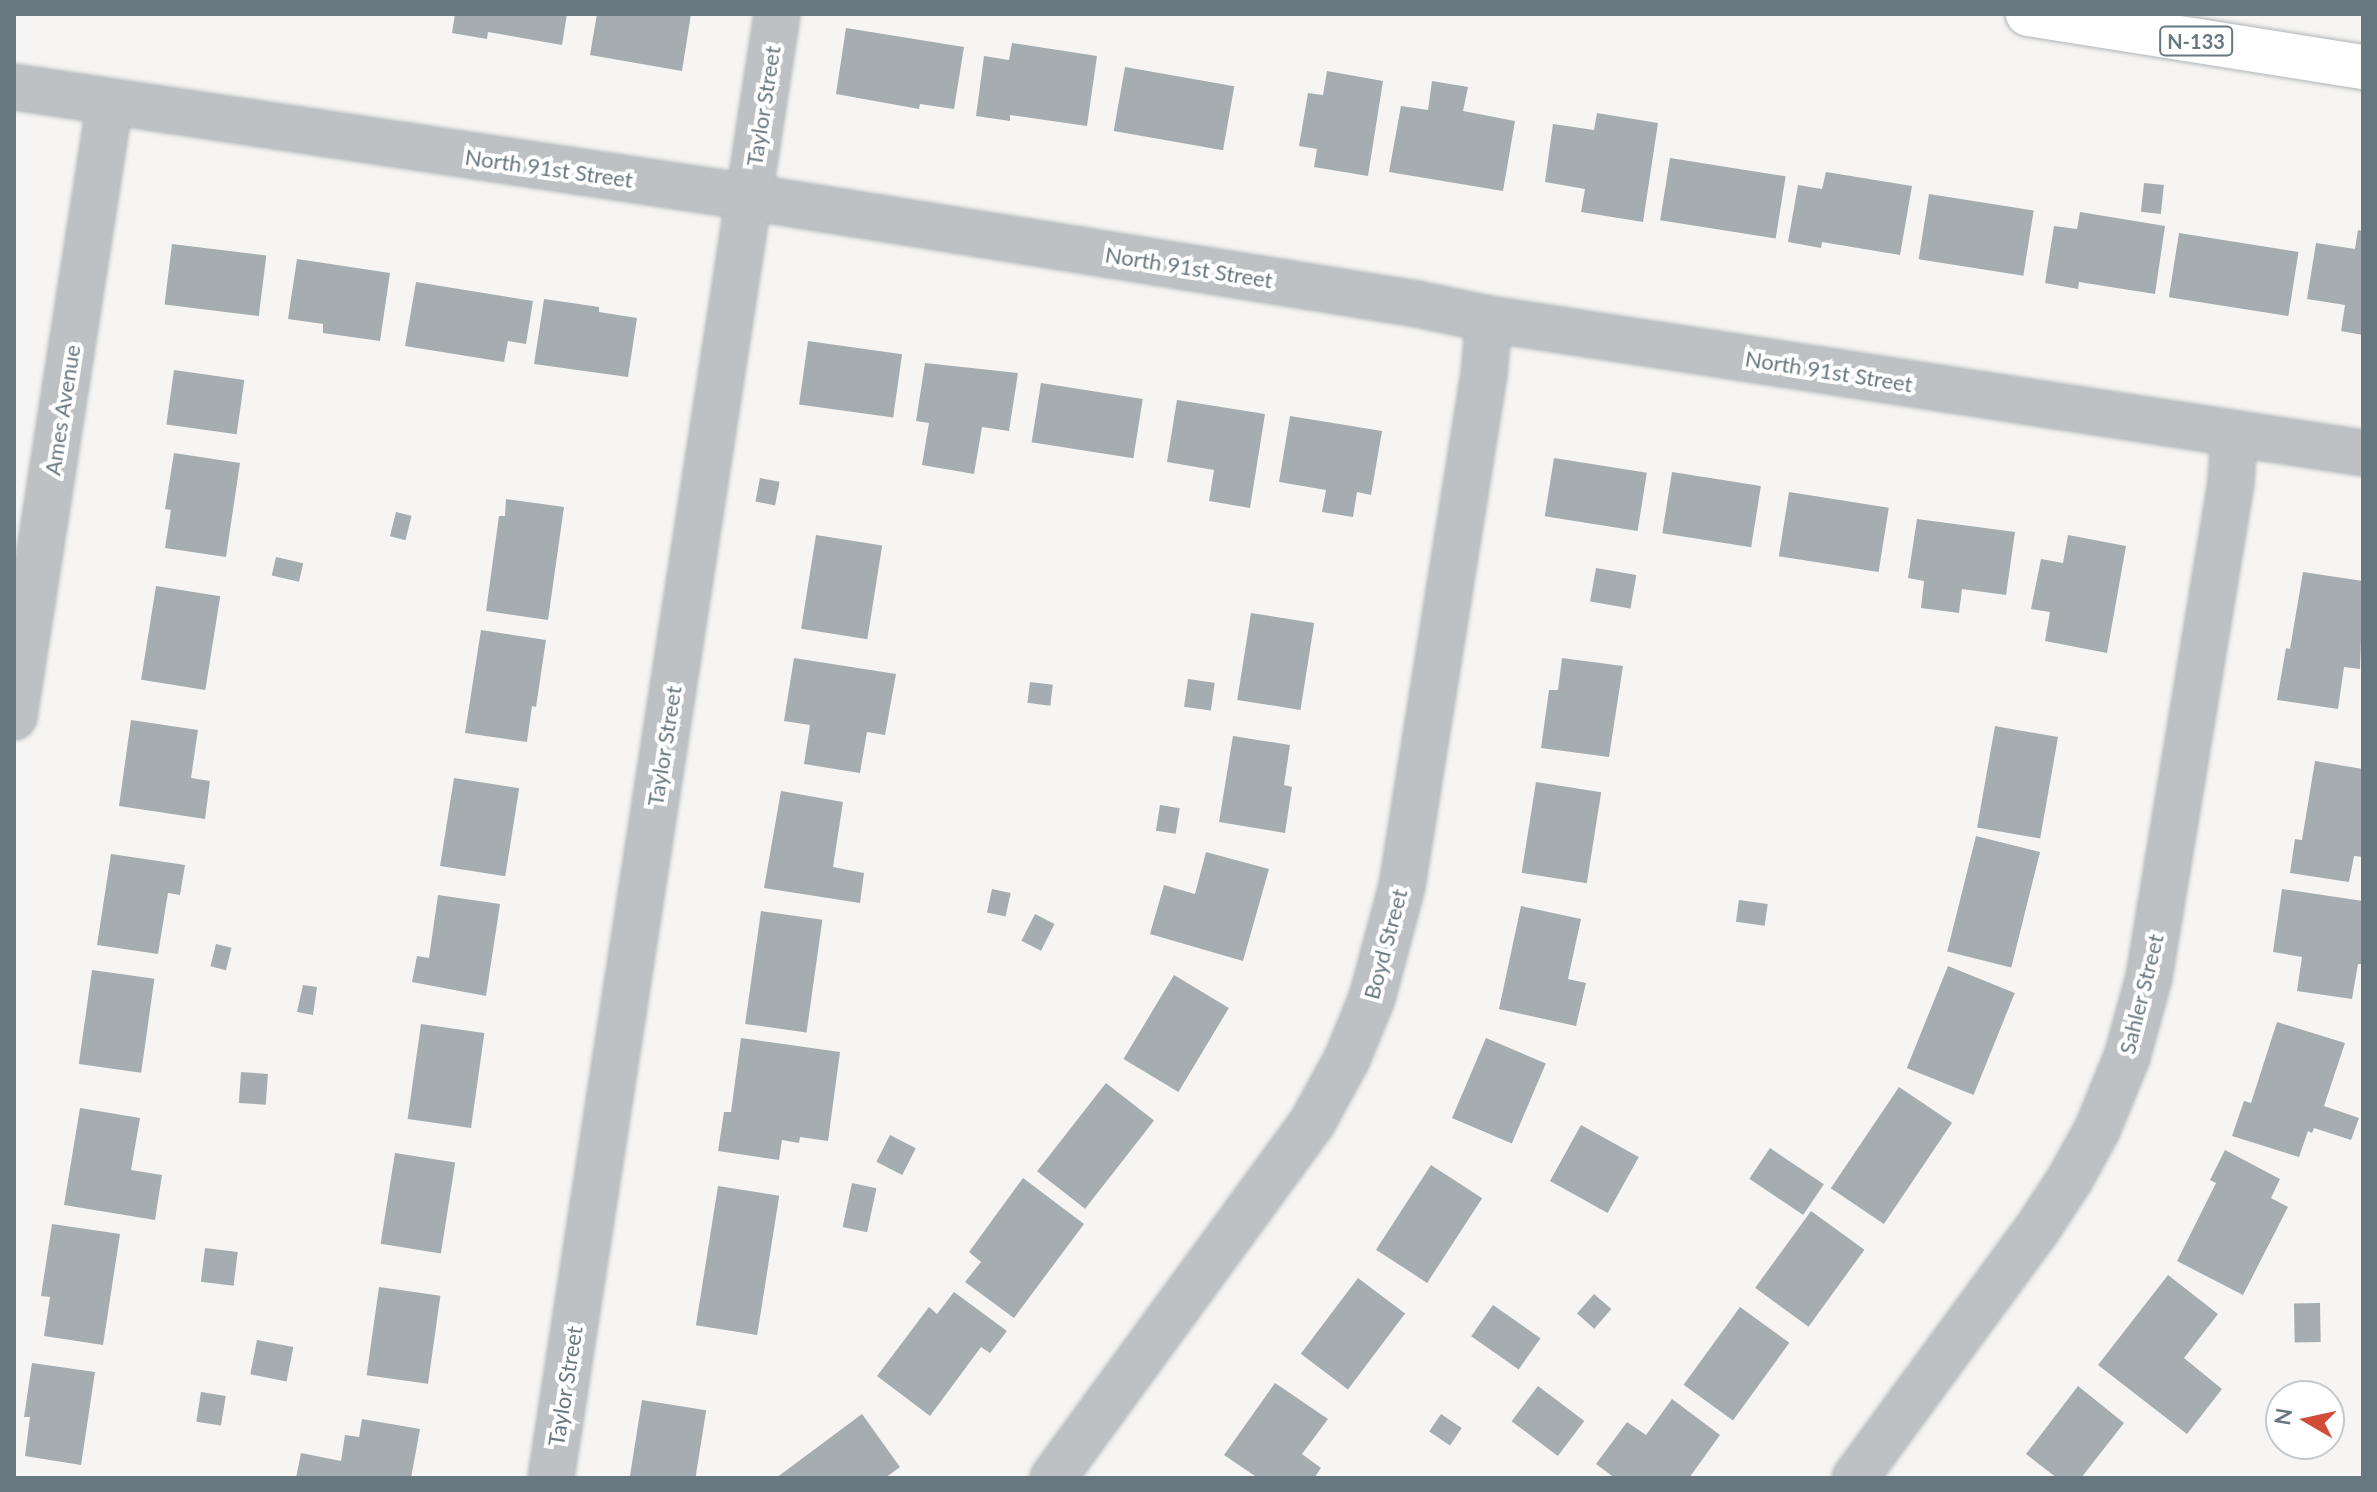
<!DOCTYPE html>
<style>
body{margin:0}
#map{position:relative;width:2377px;height:1492px;overflow:hidden;background:#f6f5f3;font-family:Lato,sans-serif}
div>[style]{position:absolute}
[style*='--x']{left:calc(var(--x)*1px);top:calc(var(--y)*1px);width:calc(var(--w)*1px);rotate:calc(var(--a)*1deg)}
.building>*{inset:0;background:#a5adb1;transform-origin:0 0}
.roads{filter:drop-shadow(0 0 2px #afb4b7) drop-shadow(0 0 2px #afb4b7)}
.minor>*{height:44px;margin:-22px;padding:0 22px;transform-origin:22px;border-radius:22px;background:#bdc1c4}
.major>*{height:44px;margin:-22px;padding:0 22px;transform-origin:22px;border-radius:22px;background:#fff}
span{translate:-50% -50%;white-space:nowrap;text-align:center;line-height:1.15;-webkit-text-stroke:8px #fff;paint-order:stroke}
.shield-label span{padding:2px 6px;background:#fff;border:2px solid;border-radius:6px;-webkit-text-stroke-width:0}
.shield-label{font-size:20px;color:#687881;font-weight:700}
.street-label{font-size:22px;color:#687881}
.frame{position:absolute;inset:0;border:16px solid #687881;pointer-events:none}
.north{position:absolute;left:2265px;top:1380px;width:80px;height:80px;box-sizing:border-box;background:#fff;border:2px solid #c3c9cd;border-radius:50%;rotate:279deg;font-size:22px;font-weight:700;line-height:32px;text-align:center;color:#687881}
.north::after{content:'';display:block;margin:auto;width:28px;height:36px;background:#d14d38;clip-path:polygon(50% 0,100% 100%,50% 72%,0 100%)}
</style>
<div id="map">
<div class="building">
<div style="clip-path:polygon(455px 14px,567px 14px,562px 45px,488px 32px,487px 39px,452px 33px)"></div>
<div style="clip-path:polygon(597px 14px,691px 14px,682px 71px,590px 55px)"></div>
<div style="clip-path:polygon(846px 28px,964px 47px,954px 109px,920px 104px,919px 109px,836px 94px)"></div>
<div style="clip-path:polygon(1012px 43px,1097px 56px,1087px 126px,1010px 115px,1010px 121px,976px 116px,984px 56px,1009px 60px)"></div>
<div style="left:1125px;top:67px;width:111px;height:65px;rotate:10deg"></div>
<div style="clip-path:polygon(1327px 71px,1383px 81px,1368px 176px,1314px 167px,1317px 149px,1299px 146px,1308px 93px,1323px 95px)"></div>
<div style="clip-path:polygon(1432px 81px,1468px 87px,1463px 111px,1515px 121px,1503px 191px,1389px 172px,1401px 106px,1428px 110px)"></div>
<div style="clip-path:polygon(1597px 113px,1658px 123px,1643px 222px,1581px 212px,1585px 189px,1545px 182px,1553px 124px,1594px 130px)"></div>
<div style="left:1670px;top:158px;width:117px;height:63px;rotate:9deg"></div>
<div style="clip-path:polygon(1826px 172px,1912px 186px,1900px 255px,1822px 242px,1821px 248px,1788px 242px,1798px 185px,1822px 189px)"></div>
<div style="left:2144px;top:183px;width:20px;height:29px;rotate:6deg"></div>
<div style="left:1929px;top:194px;width:106px;height:66px;rotate:9deg"></div>
<div style="clip-path:polygon(2080px 212px,2165px 226px,2155px 294px,2079px 282px,2078px 289px,2045px 283px,2054px 226px,2077px 229px)"></div>
<div style="clip-path:polygon(2358px 230px,2363px 231px,2363px 335px,2341px 331px,2345px 305px,2307px 299px,2316px 243px,2355px 249px)"></div>
<div style="left:2179px;top:233px;width:121px;height:65px;rotate:9deg"></div>
<div style="left:172px;top:244px;width:95px;height:61px;rotate:7deg"></div>
<div style="clip-path:polygon(297px 259px,390px 273px,380px 341px,323px 333px,323px 324px,288px 319px)"></div>
<div style="clip-path:polygon(416px 282px,533px 301px,526px 344px,508px 341px,504px 362px,405px 346px)"></div>
<div style="clip-path:polygon(544px 299px,599px 307px,599px 312px,637px 318px,628px 377px,534px 364px)"></div>
<div style="left:808px;top:341px;width:95px;height:64px;rotate:8deg"></div>
<div style="clip-path:polygon(925px 363px,1018px 373px,1009px 431px,982px 427px,974px 474px,922px 465px,929px 423px,916px 421px)"></div>
<div style="left:174px;top:370px;width:71px;height:55px;rotate:8deg"></div>
<div style="left:1041px;top:383px;width:103px;height:60px;rotate:9deg"></div>
<div style="clip-path:polygon(1177px 400px,1265px 414px,1250px 508px,1209px 501px,1214px 470px,1167px 462px)"></div>
<div style="clip-path:polygon(1290px 416px,1382px 431px,1371px 495px,1357px 492px,1353px 517px,1322px 512px,1326px 490px,1279px 482px)"></div>
<div style="clip-path:polygon(174px 453px,240px 463px,226px 557px,165px 548px,171px 510px,165px 509px)"></div>
<div style="left:1554px;top:458px;width:94px;height:59px;rotate:9deg"></div>
<div style="left:1672px;top:472px;width:90px;height:62px;rotate:9deg"></div>
<div style="left:760px;top:478px;width:20px;height:24px;rotate:11deg"></div>
<div style="left:1789px;top:492px;width:101px;height:65px;rotate:9deg"></div>
<div style="clip-path:polygon(506px 499px,564px 507px,548px 620px,486px 611px,499px 516px,505px 516px)"></div>
<div style="left:396px;top:512px;width:16px;height:25px;rotate:14deg"></div>
<div style="clip-path:polygon(1917px 519px,2015px 532px,2006px 595px,1962px 589px,1959px 613px,1921px 608px,1924px 581px,1908px 578px)"></div>
<div style="left:816px;top:535px;width:67px;height:95px;rotate:9deg"></div>
<div style="clip-path:polygon(2068px 535px,2126px 546px,2107px 653px,2045px 641px,2050px 612px,2031px 609px,2041px 559px,2063px 563px)"></div>
<div style="left:276px;top:557px;width:28px;height:19px;rotate:13deg"></div>
<div style="left:1596px;top:568px;width:41px;height:34px;rotate:10deg"></div>
<div style="clip-path:polygon(2303px 572px,2363px 581px,2360px 669px,2344px 667px,2338px 709px,2277px 700px,2286px 648px,2290px 649px)"></div>
<div style="left:156px;top:586px;width:65px;height:95px;rotate:9deg"></div>
<div style="left:1251px;top:613px;width:64px;height:88px;rotate:9deg"></div>
<div style="clip-path:polygon(481px 630px,546px 640px,536px 707px,532px 706px,527px 742px,465px 733px)"></div>
<div style="clip-path:polygon(794px 658px,896px 674px,885px 735px,867px 732px,860px 773px,804px 764px,810px 725px,784px 721px)"></div>
<div style="clip-path:polygon(1562px 658px,1623px 666px,1609px 757px,1541px 748px,1549px 690px,1558px 690px)"></div>
<div style="left:1188px;top:679px;width:27px;height:28px;rotate:8deg"></div>
<div style="left:1030px;top:682px;width:23px;height:21px;rotate:7deg"></div>
<div style="clip-path:polygon(131px 720px,198px 730px,191px 778px,210px 781px,205px 819px,119px 806px)"></div>
<div style="left:1995px;top:726px;width:64px;height:103px;rotate:10deg"></div>
<div style="clip-path:polygon(1233px 736px,1290px 745px,1284px 785px,1292px 787px,1285px 833px,1219px 822px)"></div>
<div style="clip-path:polygon(2315px 761px,2363px 769px,2363px 857px,2354px 856px,2349px 882px,2290px 873px,2295px 839px,2302px 840px)"></div>
<div style="left:454px;top:778px;width:66px;height:89px;rotate:9deg"></div>
<div style="left:1536px;top:782px;width:66px;height:92px;rotate:9deg"></div>
<div style="clip-path:polygon(781px 791px,843px 802px,833px 867px,864px 873px,860px 903px,764px 888px)"></div>
<div style="left:1160px;top:805px;width:20px;height:26px;rotate:9deg"></div>
<div style="left:1976px;top:836px;width:66px;height:119px;rotate:14deg"></div>
<div style="clip-path:polygon(1206px 852px,1269px 869px,1243px 961px,1150px 934px,1164px 885px,1195px 894px)"></div>
<div style="clip-path:polygon(111px 854px,185px 865px,180px 895px,168px 893px,158px 954px,97px 945px)"></div>
<div style="left:992px;top:889px;width:19px;height:24px;rotate:12deg"></div>
<div style="clip-path:polygon(2282px 889px,2363px 901px,2363px 964px,2358px 964px,2352px 999px,2297px 991px,2302px 957px,2273px 952px)"></div>
<div style="clip-path:polygon(438px 895px,500px 904px,486px 996px,412px 982px,417px 956px,429px 958px)"></div>
<div style="left:1739px;top:900px;width:29px;height:22px;rotate:8deg"></div>
<div style="clip-path:polygon(1521px 906px,1581px 919px,1568px 979px,1586px 983px,1576px 1026px,1499px 1009px)"></div>
<div style="left:761px;top:911px;width:62px;height:114px;rotate:8deg"></div>
<div style="left:1035px;top:914px;width:22px;height:30px;rotate:27deg"></div>
<div style="left:216px;top:944px;width:16px;height:23px;rotate:14deg"></div>
<div style="left:1948px;top:966px;width:72px;height:110px;rotate:22deg"></div>
<div style="left:92px;top:970px;width:63px;height:95px;rotate:8deg"></div>
<div style="left:1174px;top:975px;width:64px;height:98px;rotate:31deg"></div>
<div style="clip-path:polygon(303px 985px,317px 987px,313px 1015px,297px 1012px)"></div>
<div style="clip-path:polygon(2277px 1022px,2345px 1043px,2324px 1106px,2359px 1118px,2351px 1140px,2314px 1128px,2312px 1133px,2308px 1131px,2299px 1157px,2232px 1136px,2244px 1101px,2251px 1103px)"></div>
<div style="left:421px;top:1024px;width:64px;height:96px;rotate:8deg"></div>
<div style="clip-path:polygon(741px 1038px,840px 1052px,828px 1141px,800px 1137px,799px 1143px,782px 1140px,779px 1160px,718px 1151px,724px 1112px,731px 1112px)"></div>
<div style="left:1486px;top:1038px;width:65px;height:87px;rotate:23deg"></div>
<div style="left:241px;top:1072px;width:27px;height:31px;rotate:4deg"></div>
<div style="left:1106px;top:1083px;width:61px;height:112px;rotate:38deg"></div>
<div style="left:1899px;top:1087px;width:64px;height:122px;rotate:34deg"></div>
<div style="clip-path:polygon(80px 1108px,140px 1118px,131px 1170px,162px 1175px,155px 1220px,64px 1205px)"></div>
<div style="left:1581px;top:1125px;width:66px;height:64px;rotate:29deg"></div>
<div style="left:890px;top:1135px;width:29px;height:30px;rotate:27deg"></div>
<div style="left:1770px;top:1148px;width:65px;height:37px;rotate:34deg"></div>
<div style="clip-path:polygon(2225px 1150px,2280px 1179px,2271px 1198px,2288px 1207px,2243px 1295px,2177px 1261px,2216px 1183px,2210px 1180px)"></div>
<div style="left:395px;top:1153px;width:61px;height:92px;rotate:9deg"></div>
<div style="left:1431px;top:1165px;width:61px;height:101px;rotate:33deg"></div>
<div style="clip-path:polygon(1023px 1178px,1084px 1224px,1014px 1318px,965px 1282px,981px 1262px,969px 1252px)"></div>
<div style="left:852px;top:1183px;width:25px;height:45px;rotate:12deg"></div>
<div style="left:718px;top:1186px;width:62px;height:141px;rotate:9deg"></div>
<div style="left:1811px;top:1211px;width:66px;height:95px;rotate:36deg"></div>
<div style="clip-path:polygon(52px 1224px,120px 1234px,103px 1345px,44px 1336px,50px 1297px,41px 1296px)"></div>
<div style="left:205px;top:1248px;width:33px;height:34px;rotate:7deg"></div>
<div style="clip-path:polygon(2168px 1275px,2218px 1314px,2184px 1358px,2222px 1389px,2187px 1434px,2098px 1365px)"></div>
<div style="left:1358px;top:1278px;width:59px;height:95px;rotate:37deg"></div>
<div style="left:379px;top:1287px;width:62px;height:89px;rotate:8deg"></div>
<div style="clip-path:polygon(954px 1292px,1007px 1331px,990px 1353px,981px 1347px,930px 1416px,877px 1376px,929px 1307px,937px 1314px)"></div>
<div style="left:1594px;top:1294px;width:23px;height:26px;rotate:41deg"></div>
<div style="left:2320px;top:1303px;width:39px;height:26px;rotate:89deg"></div>
<div style="left:1493px;top:1305px;width:58px;height:38px;rotate:35deg"></div>
<div style="left:1740px;top:1307px;width:61px;height:96px;rotate:36deg"></div>
<div style="left:257px;top:1340px;width:37px;height:35px;rotate:11deg"></div>
<div style="clip-path:polygon(32px 1363px,95px 1372px,81px 1465px,25px 1456px,30px 1417px,24px 1417px)"></div>
<div style="clip-path:polygon(1275px 1383px,1328px 1419px,1302px 1454px,1321px 1468px,1314px 1478px,1258px 1478px,1224px 1455px)"></div>
<div style="left:1538px;top:1386px;width:58px;height:44px;rotate:37deg"></div>
<div style="clip-path:polygon(2078px 1386px,2124px 1423px,2081px 1478px,2057px 1478px,2026px 1454px)"></div>
<div style="left:201px;top:1392px;width:25px;height:30px;rotate:9deg"></div>
<div style="clip-path:polygon(1672px 1399px,1720px 1435px,1689px 1478px,1615px 1478px,1596px 1464px,1627px 1422px,1646px 1435px)"></div>
<div style="left:642px;top:1400px;width:65px;height:79px;rotate:9deg"></div>
<div style="clip-path:polygon(862px 1414px,900px 1467px,885px 1478px,776px 1478px)"></div>
<div style="left:1441px;top:1414px;width:25px;height:21px;rotate:34deg"></div>
<div style="clip-path:polygon(362px 1419px,420px 1429px,411px 1478px,296px 1478px,301px 1453px,341px 1461px,345px 1435px,359px 1437px)"></div>
</div>
<div class="roads">
<div class="minor">
<div style="--x:14;--y:87;--w:743;--a:8.51"></div>
<div style="--x:749;--y:197;--w:677;--a:9.1"></div>
<div style="--x:1417;--y:304;--w:74;--a:11.8"></div>
<div style="--x:1489;--y:319;--w:884;--a:8.72"></div>
<div style="--x:14;--y:717;--w:622;--a:-81.13"></div>
<div style="--x:551;--y:1478;--w:1481;--a:-81.22"></div>
<div style="--x:1053;--y:1478;--w:442;--a:-53.9"></div>
<div style="--x:1313;--y:1121;--w:71;--a:-61.3"></div>
<div style="--x:1347;--y:1059;--w:66;--a:-67.7"></div>
<div style="--x:1372;--y:998;--w:116;--a:-75"></div>
<div style="--x:1402;--y:886;--w:519;--a:-80.9"></div>
<div style="--x:1484;--y:374;--w:55;--a:-84.8"></div>
<div style="--x:1855;--y:1478;--w:306;--a:-53.8"></div>
<div style="--x:2036;--y:1231;--w:62;--a:-56.8"></div>
<div style="--x:2070;--y:1179;--w:56;--a:-61.1"></div>
<div style="--x:2097;--y:1130;--w:79;--a:-67.7"></div>
<div style="--x:2127;--y:1057;--w:83;--a:-74.6"></div>
<div style="--x:2149;--y:977;--w:501;--a:-80.58"></div>
<div style="--x:2231;--y:483;--w:49;--a:-86.5"></div>
</div>
<div class="major">
<div style="--x:2028;--y:14;--w:339;--a:9"></div>
</div>
</div>
<div class="shield-label">
<span style="left:2196px;top:41px">N-133</span>
</div>
<div class="street-label">
<span style="left:763px;top:106px;rotate:-81deg">Taylor Street</span>
<span style="left:549px;top:168px;rotate:8deg">North 91st Street</span>
<span style="left:1189px;top:267px;rotate:9deg">North 91st Street</span>
<span style="left:1829px;top:371px;rotate:9deg">North 91st Street</span>
<span style="left:62px;top:410px;rotate:-81deg">Ames Avenue</span>
<span style="left:664px;top:746px;rotate:-81deg">Taylor Street</span>
<span style="left:1385px;top:944px;rotate:-75deg">Boyd Street</span>
<span style="left:2141px;top:994px;rotate:-76deg">Sahler Street</span>
<span style="left:565px;top:1386px;rotate:-81deg">Taylor Street</span>
</div>
<div class="frame"></div>
<div class="north">N</div>
</div>
